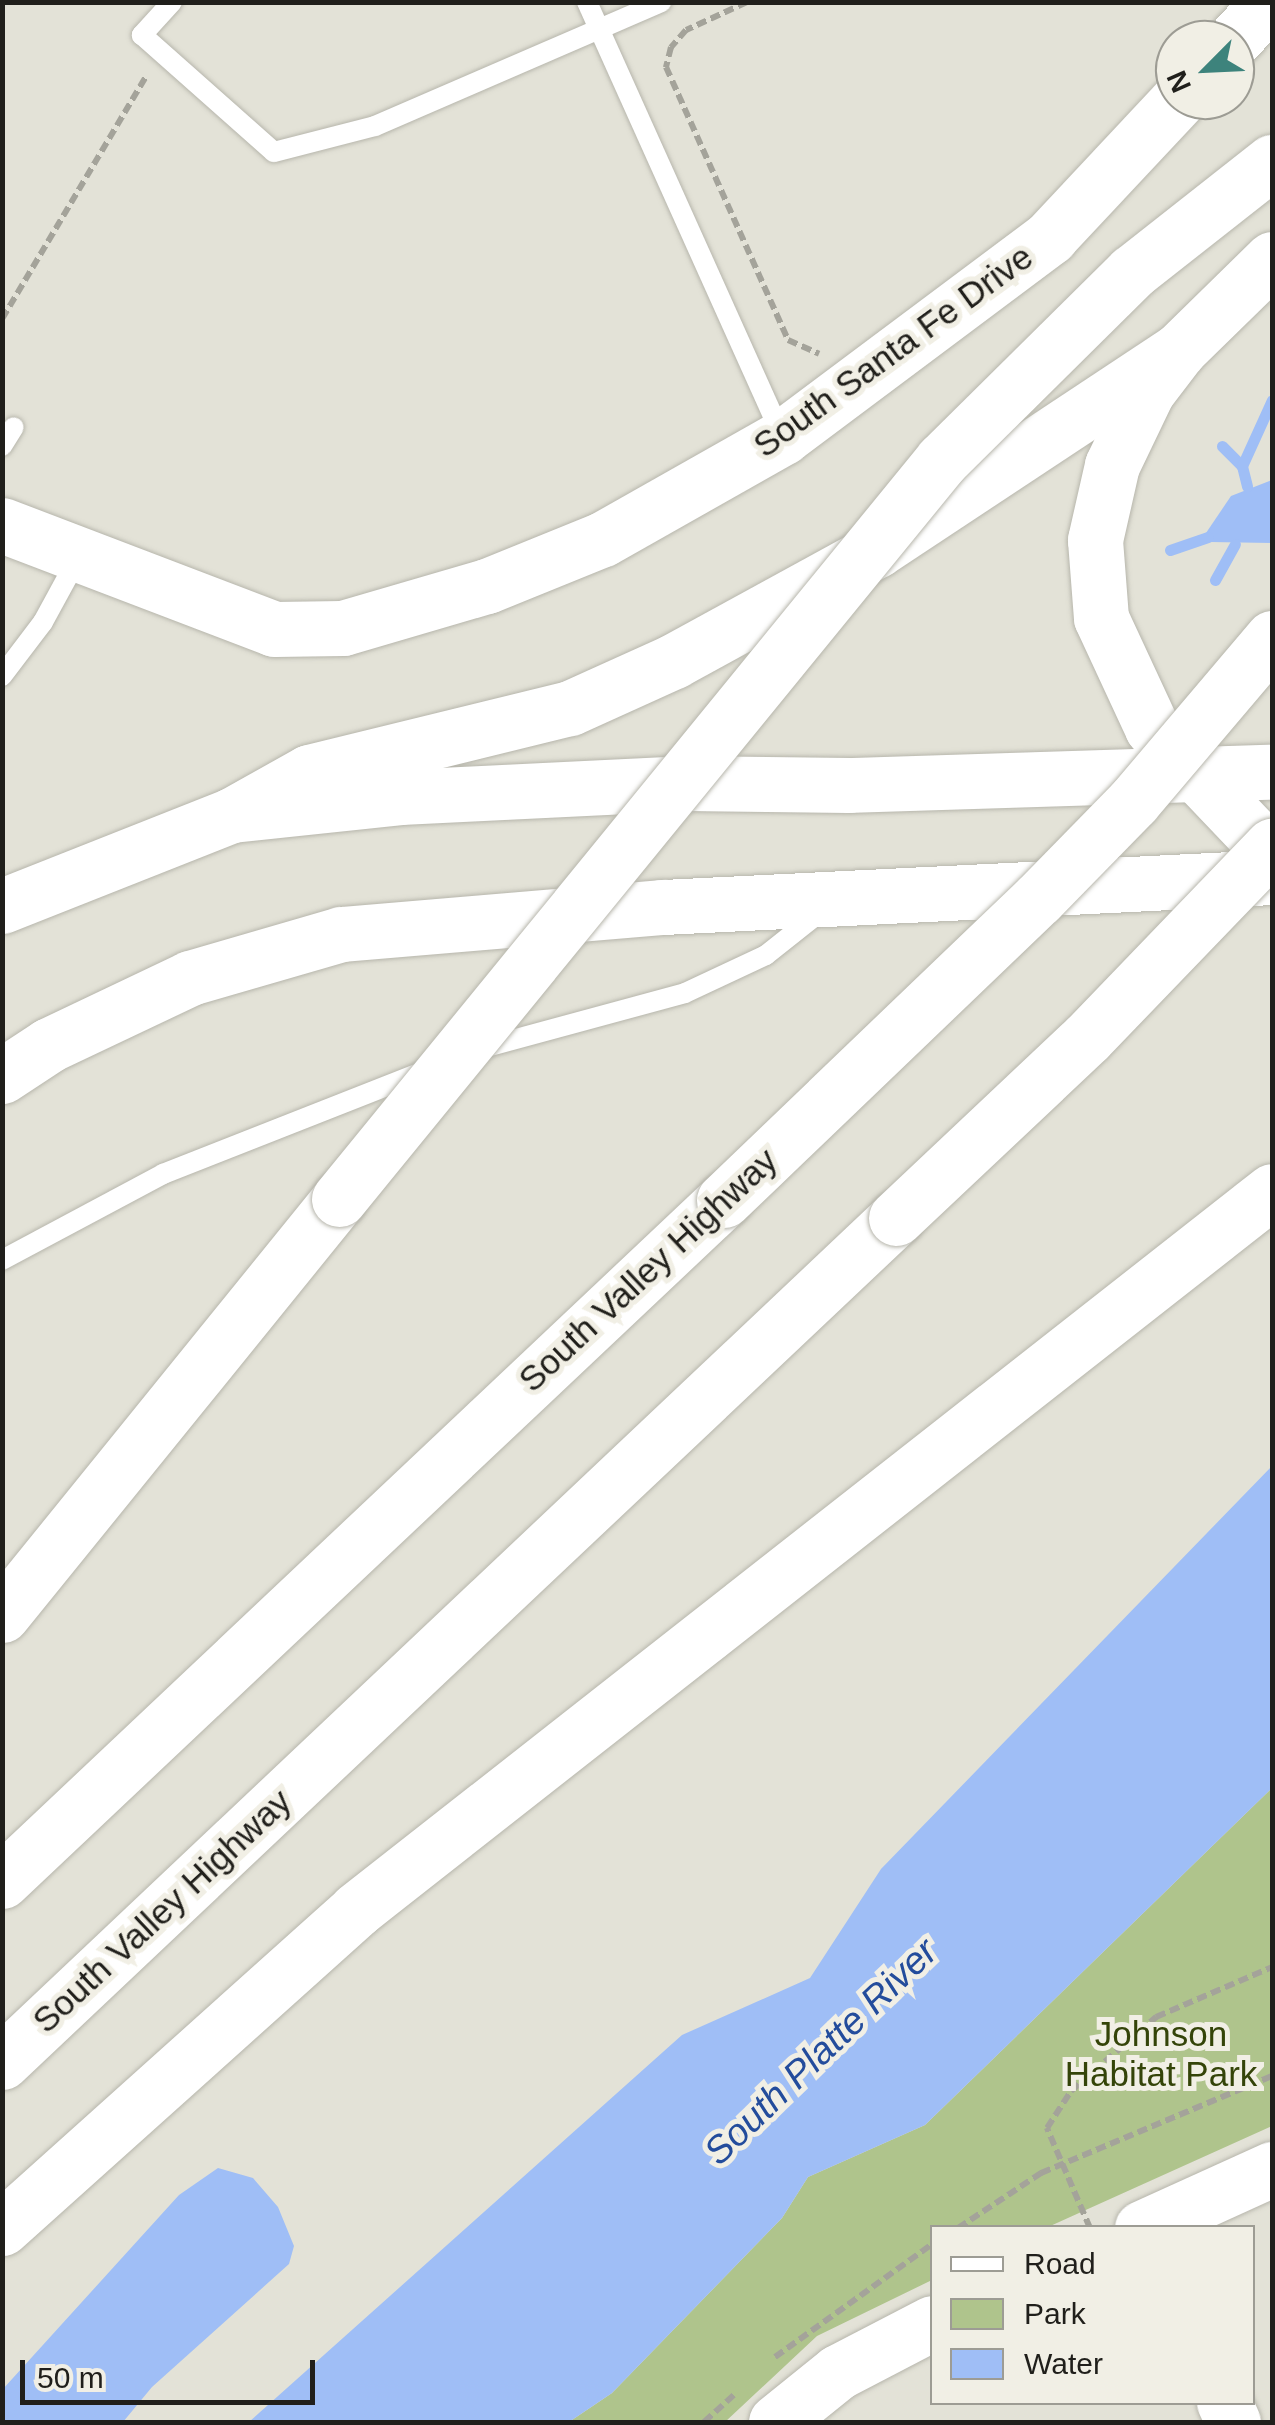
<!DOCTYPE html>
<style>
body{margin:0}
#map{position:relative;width:1275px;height:2425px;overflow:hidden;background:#e3e2d7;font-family:Helvetica,sans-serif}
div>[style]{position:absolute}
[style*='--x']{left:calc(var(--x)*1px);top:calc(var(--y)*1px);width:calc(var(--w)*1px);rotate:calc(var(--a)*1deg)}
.green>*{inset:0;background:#afc48c}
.water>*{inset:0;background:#9fbef6}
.stream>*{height:11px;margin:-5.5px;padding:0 5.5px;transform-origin:5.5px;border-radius:5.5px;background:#9fbef6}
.path>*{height:6px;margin-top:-3px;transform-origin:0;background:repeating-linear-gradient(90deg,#a4a39a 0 10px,transparent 0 15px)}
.roads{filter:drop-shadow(0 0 2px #b7b6ac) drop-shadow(0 0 2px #b7b6ac)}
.lane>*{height:20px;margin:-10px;padding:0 10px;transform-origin:10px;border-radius:10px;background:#fff}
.secondary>*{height:55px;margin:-27.5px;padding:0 27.5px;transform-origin:27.5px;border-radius:27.5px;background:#fff}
.primary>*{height:55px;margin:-27.5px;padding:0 27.5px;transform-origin:27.5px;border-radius:27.5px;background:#fff}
.highway>*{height:55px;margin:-27.5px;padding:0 27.5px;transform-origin:27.5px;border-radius:27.5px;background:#fff}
.bridges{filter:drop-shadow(0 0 2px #b7b6ac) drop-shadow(0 0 2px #b7b6ac)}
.highway-bridge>*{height:55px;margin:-27.5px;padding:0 27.5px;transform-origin:27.5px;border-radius:27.5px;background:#fff}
span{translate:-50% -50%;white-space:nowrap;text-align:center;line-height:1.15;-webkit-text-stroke:10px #f1efe5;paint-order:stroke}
.street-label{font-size:35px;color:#201f1b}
.park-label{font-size:35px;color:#344409}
.water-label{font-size:38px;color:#234c9c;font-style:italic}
.frame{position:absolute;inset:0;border:5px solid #201f1b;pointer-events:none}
.legend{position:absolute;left:930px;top:2225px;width:325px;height:180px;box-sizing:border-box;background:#f1efe5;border:2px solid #9d9c94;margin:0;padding:12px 18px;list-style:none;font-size:30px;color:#201f1b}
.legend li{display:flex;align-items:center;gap:20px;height:50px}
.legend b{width:50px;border:2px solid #9d9c94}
.north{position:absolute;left:1155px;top:20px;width:100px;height:100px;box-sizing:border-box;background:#f1efe5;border:2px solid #9d9c94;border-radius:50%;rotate:246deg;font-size:28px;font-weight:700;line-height:40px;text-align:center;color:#201f1b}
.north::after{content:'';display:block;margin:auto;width:35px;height:45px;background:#3d837c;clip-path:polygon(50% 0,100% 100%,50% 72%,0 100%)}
.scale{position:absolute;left:20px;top:2360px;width:295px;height:45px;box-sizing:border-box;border:5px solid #201f1b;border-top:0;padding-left:12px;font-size:30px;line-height:35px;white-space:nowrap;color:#201f1b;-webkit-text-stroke:8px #f1efe5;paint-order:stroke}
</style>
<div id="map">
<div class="green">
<div style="clip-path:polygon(1272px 1788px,1272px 2126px,1048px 2227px,932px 2228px,932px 2280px,817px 2336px,725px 2422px,569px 2422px,612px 2393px,782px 2218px,808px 2177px,925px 2125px)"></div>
</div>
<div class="water">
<div style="clip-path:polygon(1272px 480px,1272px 543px,1210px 542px,1206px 533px,1231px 496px)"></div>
<div style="clip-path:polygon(1272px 1466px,1272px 1788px,925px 2125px,808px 2177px,782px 2218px,612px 2393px,569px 2422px,249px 2422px,682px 2035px,810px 1978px,881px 1869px)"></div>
<div style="clip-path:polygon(218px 2168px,253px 2178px,278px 2207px,294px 2246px,289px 2264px,152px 2387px,123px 2422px,3px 2422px,3px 2389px,179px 2195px)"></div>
</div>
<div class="stream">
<div style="--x:1222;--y:446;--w:28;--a:45"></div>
<div style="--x:1242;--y:466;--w:21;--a:76"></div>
<div style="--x:1242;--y:466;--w:72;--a:-65.6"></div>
<div style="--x:1170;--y:550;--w:40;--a:-18.9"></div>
<div style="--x:1215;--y:580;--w:41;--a:-60.9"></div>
</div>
<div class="path">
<div style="--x:747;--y:2;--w:67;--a:155.3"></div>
<div style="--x:686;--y:30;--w:23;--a:131"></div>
<div style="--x:671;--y:47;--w:21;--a:104"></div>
<div style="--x:666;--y:67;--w:299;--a:65.9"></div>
<div style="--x:788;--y:340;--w:34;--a:24"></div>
<div style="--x:2;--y:319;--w:284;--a:-59.3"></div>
<div style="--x:958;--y:2228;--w:100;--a:-33.5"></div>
<div style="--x:1041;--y:2173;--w:251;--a:-22.8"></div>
<div style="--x:1090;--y:2228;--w:109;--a:-113.3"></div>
<div style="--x:1047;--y:2128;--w:44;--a:-57"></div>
<div style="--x:1071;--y:2091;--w:113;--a:-41"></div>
<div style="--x:1156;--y:2017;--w:126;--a:-23.3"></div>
<div style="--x:775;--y:2357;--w:193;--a:-35.7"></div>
<div style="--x:704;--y:2422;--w:43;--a:-42.2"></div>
</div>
<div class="roads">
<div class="lane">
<div style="--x:172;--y:2;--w:45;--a:132.3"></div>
<div style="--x:142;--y:35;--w:176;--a:41.6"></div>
<div style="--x:274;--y:152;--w:104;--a:-14.4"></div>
<div style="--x:375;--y:126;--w:312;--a:-23.4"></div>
<div style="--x:587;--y:2;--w:475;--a:65.8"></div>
<div style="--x:2;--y:446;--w:22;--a:-58"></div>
<div style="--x:2;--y:676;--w:68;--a:-52.8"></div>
<div style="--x:43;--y:622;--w:75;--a:-61.4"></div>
<div style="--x:479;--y:1049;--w:213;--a:-15.2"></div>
<div style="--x:685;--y:993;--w:89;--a:-25.1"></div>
<div style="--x:766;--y:955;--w:68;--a:-38.4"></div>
<div style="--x:2;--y:1260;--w:183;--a:-28.1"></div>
<div style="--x:163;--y:1174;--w:281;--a:-21.5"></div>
</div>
<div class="secondary">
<div style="--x:1234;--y:40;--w:52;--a:-47.4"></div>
<div style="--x:2;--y:525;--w:291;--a:20.9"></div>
<div style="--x:274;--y:629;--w:69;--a:-0.8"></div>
<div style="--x:343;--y:628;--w:150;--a:-16.3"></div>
<div style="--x:487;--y:586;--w:125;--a:-22.1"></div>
<div style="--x:603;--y:539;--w:207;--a:-29.5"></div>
<div style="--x:783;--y:437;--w:334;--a:-36.8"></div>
<div style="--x:1050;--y:237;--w:187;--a:-46.9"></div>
<div style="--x:1142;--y:2228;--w:143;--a:-24.4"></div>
<div style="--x:1224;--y:2402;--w:22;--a:66"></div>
<div style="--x:776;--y:2422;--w:80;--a:-38.9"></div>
<div style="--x:838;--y:2372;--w:106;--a:-27.5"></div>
</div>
<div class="primary">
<div style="--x:2;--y:906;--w:247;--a:-21.6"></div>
<div style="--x:232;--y:815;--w:169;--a:-6.1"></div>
<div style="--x:400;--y:797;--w:288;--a:-2.8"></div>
<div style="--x:688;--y:783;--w:161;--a:0.7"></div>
<div style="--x:849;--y:785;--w:423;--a:-1.8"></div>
<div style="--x:2;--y:1076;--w:56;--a:-33.4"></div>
<div style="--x:49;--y:1045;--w:156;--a:-25.4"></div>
<div style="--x:190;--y:978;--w:157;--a:-16.2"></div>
<div style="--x:341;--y:934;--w:323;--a:-4.8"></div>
<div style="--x:663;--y:907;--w:610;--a:-2.82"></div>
</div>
<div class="highway">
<div style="--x:1272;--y:259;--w:130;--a:135.6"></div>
<div style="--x:1179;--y:350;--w:53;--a:127.3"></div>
<div style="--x:1147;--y:392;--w:81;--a:115.6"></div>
<div style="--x:1112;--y:465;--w:77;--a:102.8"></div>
<div style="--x:1095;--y:540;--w:78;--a:85.6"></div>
<div style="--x:1101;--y:618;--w:121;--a:65.1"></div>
<div style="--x:1152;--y:728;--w:174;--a:46.4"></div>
<div style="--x:232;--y:815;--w:88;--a:-29.2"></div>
<div style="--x:309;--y:772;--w:269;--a:-13.8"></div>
<div style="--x:570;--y:708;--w:114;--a:-24.3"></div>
<div style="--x:674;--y:661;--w:231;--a:-28.7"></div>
<div style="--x:877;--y:550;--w:362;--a:-33.5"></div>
<div style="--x:2;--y:1615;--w:535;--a:-50.99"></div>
<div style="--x:2;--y:1881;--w:992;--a:-43.33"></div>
<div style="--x:2;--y:2062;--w:1229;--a:-43.35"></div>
<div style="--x:2;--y:2228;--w:476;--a:-41.9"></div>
<div style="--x:356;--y:1910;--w:1164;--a:-38.13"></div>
</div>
</div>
<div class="bridges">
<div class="highway-bridge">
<div style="--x:339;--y:1199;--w:954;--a:-50.79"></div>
<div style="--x:942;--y:460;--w:267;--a:-44.7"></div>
<div style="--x:1132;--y:272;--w:178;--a:-38.2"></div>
<div style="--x:724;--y:1200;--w:436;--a:-43.8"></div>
<div style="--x:1039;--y:898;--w:134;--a:-45.6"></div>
<div style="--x:1133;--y:802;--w:215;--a:-49.7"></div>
<div style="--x:896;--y:1218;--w:262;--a:-43.3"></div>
<div style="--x:1087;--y:1038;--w:267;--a:-46.1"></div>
</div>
</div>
<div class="street-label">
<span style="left:893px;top:351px;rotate:-36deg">South Santa Fe Drive</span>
<span style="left:648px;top:1270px;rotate:-43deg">South Valley Highway</span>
<span style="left:162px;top:1911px;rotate:-43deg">South Valley Highway</span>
</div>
<div class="park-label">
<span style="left:1161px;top:2054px">Johnson<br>Habitat Park</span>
</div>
<div class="water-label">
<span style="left:821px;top:2052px;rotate:-44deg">South Platte River</span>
</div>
<div class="frame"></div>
<ul class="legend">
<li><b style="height:12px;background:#fff"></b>Road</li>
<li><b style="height:28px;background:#afc48c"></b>Park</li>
<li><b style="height:28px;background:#9fbef6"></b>Water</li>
</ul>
<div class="north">N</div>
<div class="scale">50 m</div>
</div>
